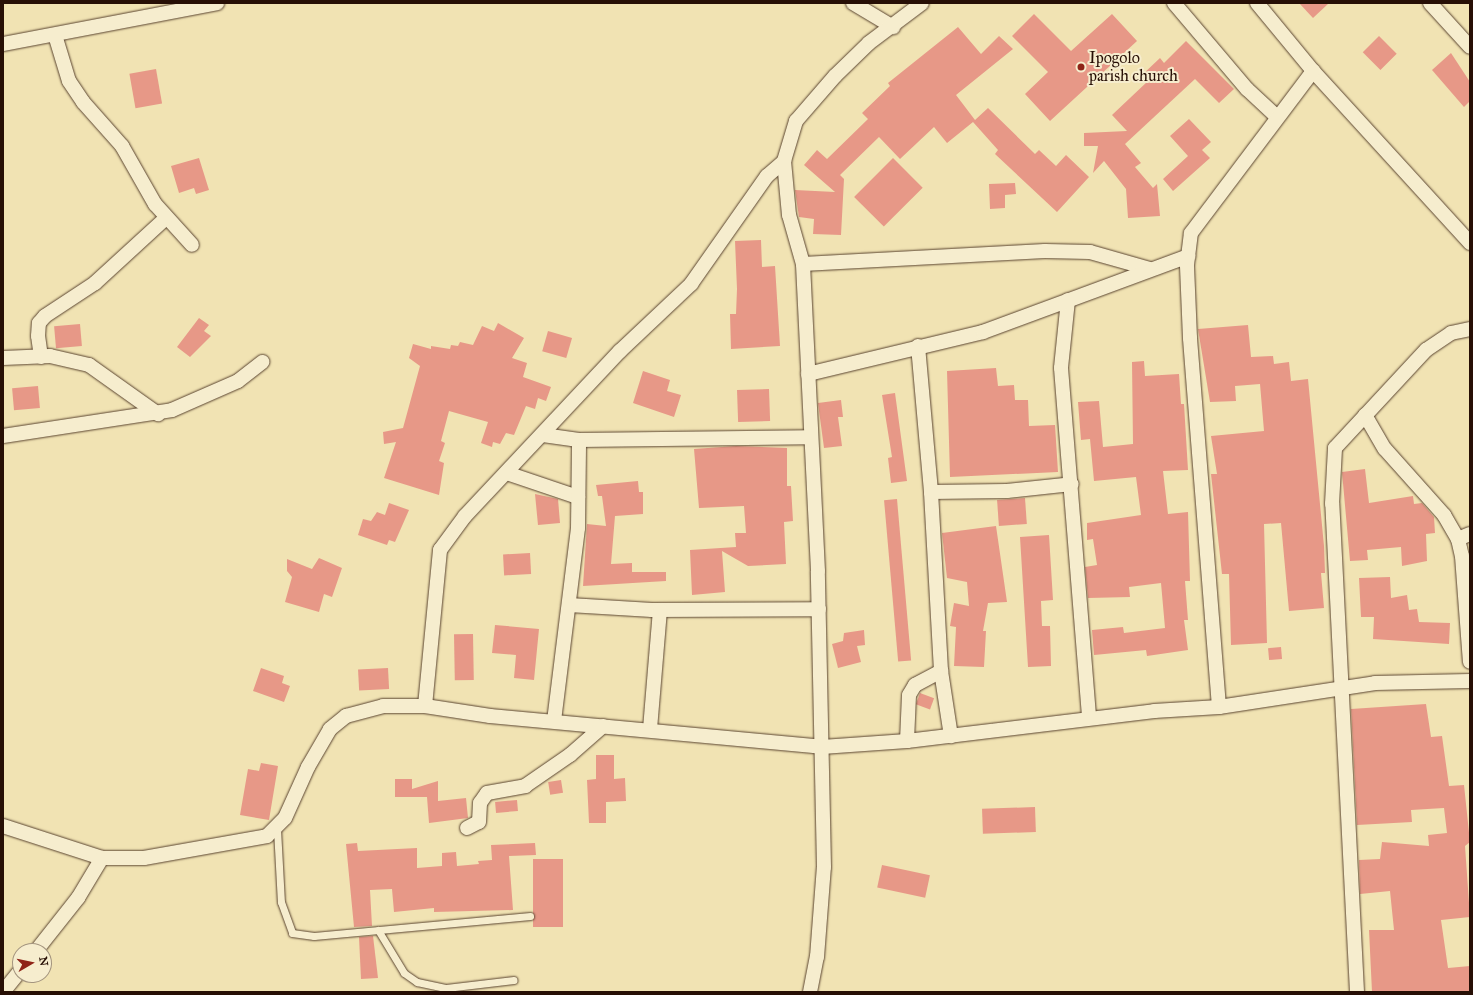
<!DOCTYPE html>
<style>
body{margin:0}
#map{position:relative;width:1473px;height:995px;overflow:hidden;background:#f1e3b3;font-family:"IM FELL Great Primer",serif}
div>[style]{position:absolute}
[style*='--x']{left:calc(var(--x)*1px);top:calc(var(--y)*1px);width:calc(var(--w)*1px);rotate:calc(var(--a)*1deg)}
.building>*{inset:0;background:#e79887;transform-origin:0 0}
.roads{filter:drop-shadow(0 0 1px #5a4430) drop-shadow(0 0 1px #5a4430)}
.lane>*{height:7px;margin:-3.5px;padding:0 3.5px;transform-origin:3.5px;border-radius:3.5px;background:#f6edce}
.street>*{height:14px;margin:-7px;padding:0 7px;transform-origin:7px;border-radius:7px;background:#f6edce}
.dots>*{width:11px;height:11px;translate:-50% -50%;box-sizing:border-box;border:2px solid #f6edce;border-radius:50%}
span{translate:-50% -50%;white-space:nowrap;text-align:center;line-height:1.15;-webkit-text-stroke:4px #f6edce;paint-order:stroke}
.poi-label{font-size:16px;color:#270f05}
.left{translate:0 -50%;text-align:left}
.frame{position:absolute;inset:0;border:4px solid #270f05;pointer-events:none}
.north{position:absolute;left:12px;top:943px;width:40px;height:40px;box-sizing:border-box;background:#f6edce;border:1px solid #a3947e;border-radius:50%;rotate:81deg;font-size:11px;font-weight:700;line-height:16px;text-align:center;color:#270f05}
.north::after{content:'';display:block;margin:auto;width:14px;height:18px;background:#8f2418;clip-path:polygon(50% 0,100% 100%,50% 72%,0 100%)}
</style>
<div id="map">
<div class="building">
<div style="clip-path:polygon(1299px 3px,1329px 3px,1313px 18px)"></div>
<div style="clip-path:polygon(1034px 14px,1071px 51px,1112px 14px,1137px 41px,1050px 121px,1025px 94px,1048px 72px,1012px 36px)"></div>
<div style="clip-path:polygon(958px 27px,981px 54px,999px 36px,1013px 49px,956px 95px,975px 120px,988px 108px,1035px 154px,1039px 150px,1056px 166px,1066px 155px,1089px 177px,1057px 212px,995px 154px,998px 150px,973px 122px,947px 143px,934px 127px,900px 159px,879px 137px,840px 175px,844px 179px,841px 235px,813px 234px,814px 219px,799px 217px,795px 190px,835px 192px,804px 165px,817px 150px,827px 159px,868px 119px,862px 113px,890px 86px,888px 83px)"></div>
<div style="left:1379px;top:36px;width:25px;height:23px;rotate:45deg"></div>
<div style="clip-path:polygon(1186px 41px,1234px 89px,1219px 103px,1195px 79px,1125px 144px,1141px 163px,1135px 167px,1153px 188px,1157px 184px,1160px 216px,1128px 218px,1126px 189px,1104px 161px,1093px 173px,1098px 146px,1084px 146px,1084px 133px,1127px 131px,1112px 115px,1148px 81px,1142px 75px,1160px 58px,1164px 63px)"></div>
<div style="clip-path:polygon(1451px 53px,1470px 82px,1470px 101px,1464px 107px,1432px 70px)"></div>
<div style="left:156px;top:69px;width:35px;height:27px;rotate:80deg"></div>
<div style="clip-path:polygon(1189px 119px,1211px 142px,1202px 150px,1210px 158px,1173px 191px,1163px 179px,1188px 156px,1170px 136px)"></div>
<div style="clip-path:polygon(199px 158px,209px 190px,196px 194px,194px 188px,179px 193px,171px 166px)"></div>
<div style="left:893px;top:158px;width:42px;height:55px;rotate:45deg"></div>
<div style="clip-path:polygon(1015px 183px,1016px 194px,1005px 195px,1005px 208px,990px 209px,989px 184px)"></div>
<div style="clip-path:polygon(761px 240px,762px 267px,775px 266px,780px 346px,731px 349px,730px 314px,736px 314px,737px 289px,735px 241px)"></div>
<div style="clip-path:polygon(199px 318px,209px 325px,204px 331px,211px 336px,190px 357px,177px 347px)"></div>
<div style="clip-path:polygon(498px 323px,524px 338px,512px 358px,527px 363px,523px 377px,551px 387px,546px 401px,538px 398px,535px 409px,526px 406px,514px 435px,506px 433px,500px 444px,493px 442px,492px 447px,481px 443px,488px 422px,449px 411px,441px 441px,445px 443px,439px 461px,444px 463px,439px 495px,384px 478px,396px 442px,384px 444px,383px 432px,403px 428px,420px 366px,409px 358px,413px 344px,431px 349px,431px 346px,450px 349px,451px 345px,458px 346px,460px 342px,473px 345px,482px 326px,494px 331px)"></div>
<div style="left:80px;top:324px;width:22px;height:26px;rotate:85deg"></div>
<div style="clip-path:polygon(1248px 325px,1251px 357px,1273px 356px,1274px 364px,1289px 362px,1291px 381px,1308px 379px,1324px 546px,1325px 573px,1321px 573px,1324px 608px,1289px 611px,1281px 523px,1264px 524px,1267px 643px,1231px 645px,1229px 574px,1222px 574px,1211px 474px,1217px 474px,1211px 436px,1264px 431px,1260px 384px,1235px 386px,1236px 401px,1210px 402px,1198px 329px)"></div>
<div style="left:548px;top:331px;width:25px;height:21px;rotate:16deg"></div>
<div style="clip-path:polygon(1144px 361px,1145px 376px,1179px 374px,1181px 404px,1184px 404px,1188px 470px,1163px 471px,1168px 514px,1188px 512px,1190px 581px,1185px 581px,1188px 620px,1184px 620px,1188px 650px,1147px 656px,1146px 650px,1094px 655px,1092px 630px,1123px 627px,1124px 633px,1165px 628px,1161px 583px,1129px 587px,1130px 597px,1088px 598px,1085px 567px,1097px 565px,1093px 539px,1087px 540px,1087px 523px,1141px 515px,1136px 477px,1094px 481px,1090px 439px,1081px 440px,1078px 402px,1099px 401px,1103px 447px,1133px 444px,1132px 362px)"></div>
<div style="clip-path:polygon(996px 368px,998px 386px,1014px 385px,1015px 400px,1028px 400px,1029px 426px,1055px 425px,1058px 472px,950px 477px,947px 371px)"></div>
<div style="clip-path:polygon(643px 371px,670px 380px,667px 391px,681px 395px,674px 417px,633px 403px)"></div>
<div style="left:38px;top:386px;width:22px;height:26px;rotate:85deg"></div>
<div style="left:769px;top:389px;width:32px;height:32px;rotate:88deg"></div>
<div style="clip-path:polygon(895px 393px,907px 481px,891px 483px,888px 458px,892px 457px,882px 395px)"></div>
<div style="clip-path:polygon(841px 400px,843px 417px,838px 417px,842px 446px,824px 448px,818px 403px)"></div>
<div style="clip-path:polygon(736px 446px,787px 448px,787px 486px,791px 486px,793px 521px,784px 522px,786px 564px,748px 566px,722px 551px,725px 592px,692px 595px,690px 550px,736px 547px,735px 533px,746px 533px,744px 506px,699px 508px,694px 449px)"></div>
<div style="clip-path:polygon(1365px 469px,1369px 503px,1413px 496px,1414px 504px,1422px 503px,1434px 517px,1435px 533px,1426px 534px,1427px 561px,1402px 566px,1401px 547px,1367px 550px,1368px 560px,1350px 561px,1342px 472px)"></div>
<div style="clip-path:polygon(638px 481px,639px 492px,643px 492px,643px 514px,615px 516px,611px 564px,632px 563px,632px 572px,666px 572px,666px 581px,583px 586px,587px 524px,606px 526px,602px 496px,598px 496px,596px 485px)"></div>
<div style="clip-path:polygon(535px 494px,558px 499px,560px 523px,538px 525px)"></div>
<div style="left:1025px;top:498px;width:26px;height:28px;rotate:86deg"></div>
<div style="left:897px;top:499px;width:162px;height:13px;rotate:85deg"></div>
<div style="clip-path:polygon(389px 503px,409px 510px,395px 542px,389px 540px,387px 545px,358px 535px,363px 519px,371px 521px,377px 512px,385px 515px)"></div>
<div style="clip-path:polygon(996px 526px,1007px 602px,988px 603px,983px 631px,986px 631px,984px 667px,954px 666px,956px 627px,950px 626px,954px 603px,969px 606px,967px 582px,947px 578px,942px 533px)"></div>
<div style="clip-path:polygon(1049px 535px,1053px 600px,1041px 601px,1042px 626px,1050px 626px,1051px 666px,1028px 667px,1020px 537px)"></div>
<div style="left:530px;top:553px;width:21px;height:27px;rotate:87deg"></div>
<div style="clip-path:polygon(319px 558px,342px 568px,332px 597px,324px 594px,319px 612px,285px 602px,292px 577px,287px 571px,287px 559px,312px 569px)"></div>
<div style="clip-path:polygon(1390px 577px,1391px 598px,1407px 595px,1409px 610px,1417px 609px,1419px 622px,1450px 623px,1449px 644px,1373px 639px,1374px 617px,1361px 617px,1359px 578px)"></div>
<div style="clip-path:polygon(495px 625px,539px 629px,534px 680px,514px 678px,516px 655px,492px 653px)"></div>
<div style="clip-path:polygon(864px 630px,865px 645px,857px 646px,861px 662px,838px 668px,832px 644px,843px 641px,844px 633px)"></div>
<div style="left:473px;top:634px;width:46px;height:19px;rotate:89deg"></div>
<div style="left:1281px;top:647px;width:12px;height:13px;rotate:85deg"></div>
<div style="clip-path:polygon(261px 668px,284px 676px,282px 683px,290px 686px,284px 702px,253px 691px)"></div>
<div style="left:388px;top:668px;width:21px;height:30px;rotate:87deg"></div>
<div style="left:920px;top:693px;width:15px;height:12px;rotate:20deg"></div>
<div style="clip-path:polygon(1426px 704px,1431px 737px,1442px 736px,1449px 786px,1464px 785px,1470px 842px,1465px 846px,1470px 917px,1441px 920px,1448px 968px,1470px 966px,1470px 992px,1372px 992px,1369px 930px,1394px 930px,1390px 891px,1360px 894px,1359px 860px,1380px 859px,1382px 842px,1429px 846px,1428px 835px,1447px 833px,1444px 808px,1411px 810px,1412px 822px,1357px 825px,1351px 709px)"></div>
<div style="clip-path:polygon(596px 755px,614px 755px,614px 779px,625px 778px,626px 801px,606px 802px,606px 823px,589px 823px,587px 780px,596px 779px)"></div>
<div style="clip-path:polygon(261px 763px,278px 766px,269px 820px,240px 815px,248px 769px,259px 771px)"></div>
<div style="clip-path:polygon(395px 779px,412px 779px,412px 789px,438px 781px,438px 801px,466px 798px,468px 818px,429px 823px,427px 797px,395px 797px)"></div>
<div style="left:561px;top:780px;width:13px;height:13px;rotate:81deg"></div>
<div style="left:517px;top:800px;width:11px;height:22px;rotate:85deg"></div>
<div style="left:1035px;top:807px;width:25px;height:53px;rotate:88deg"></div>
<div style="clip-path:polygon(357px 843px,358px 851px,417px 848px,417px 868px,442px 866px,442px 853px,456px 852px,457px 866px,479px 864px,478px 861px,492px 860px,491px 845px,535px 843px,536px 855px,509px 856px,513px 910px,434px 912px,434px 908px,394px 912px,392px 889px,370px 890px,372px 926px,354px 927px,346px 844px)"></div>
<div style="left:533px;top:859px;width:30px;height:68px"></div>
<div style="left:882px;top:865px;width:49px;height:23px;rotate:12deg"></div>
<div style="clip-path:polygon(373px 936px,378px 978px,361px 979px,359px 937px)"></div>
</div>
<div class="roads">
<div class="lane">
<div style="--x:277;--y:829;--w:73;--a:86.9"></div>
<div style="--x:281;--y:902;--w:33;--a:70"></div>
<div style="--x:292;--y:933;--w:22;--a:8"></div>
<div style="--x:314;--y:936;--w:217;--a:-5.3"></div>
<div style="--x:378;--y:930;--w:50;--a:58.8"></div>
<div style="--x:404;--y:973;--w:16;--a:35"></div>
<div style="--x:417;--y:982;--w:30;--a:12"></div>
<div style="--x:446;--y:988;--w:68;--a:-6.7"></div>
</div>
<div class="street">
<div style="--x:853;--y:3;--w:47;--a:31"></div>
<div style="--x:1174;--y:3;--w:113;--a:49.7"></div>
<div style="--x:1247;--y:89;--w:41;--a:43"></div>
<div style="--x:1257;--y:3;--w:88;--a:50.5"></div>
<div style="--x:1313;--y:71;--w:233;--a:47.6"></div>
<div style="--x:1430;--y:3;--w:59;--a:47.7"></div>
<div style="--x:55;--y:35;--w:48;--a:73.1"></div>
<div style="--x:69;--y:81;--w:25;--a:56"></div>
<div style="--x:83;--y:102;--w:59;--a:48.4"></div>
<div style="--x:122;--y:146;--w:67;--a:60.4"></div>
<div style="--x:155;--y:204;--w:55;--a:47.9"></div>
<div style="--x:3;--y:44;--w:218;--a:-10.8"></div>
<div style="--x:803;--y:264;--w:242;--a:-3.1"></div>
<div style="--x:1045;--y:251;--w:45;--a:1.3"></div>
<div style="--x:1090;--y:252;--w:62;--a:15.8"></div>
<div style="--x:1068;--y:300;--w:68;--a:95.9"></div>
<div style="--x:1061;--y:368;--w:351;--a:85.4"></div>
<div style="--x:918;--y:346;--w:147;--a:84.9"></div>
<div style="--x:931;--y:492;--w:179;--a:86.8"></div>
<div style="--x:941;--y:671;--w:66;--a:81.3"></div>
<div style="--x:41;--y:357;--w:21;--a:-98"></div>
<div style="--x:38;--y:336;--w:13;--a:-86"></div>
<div style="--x:39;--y:323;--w:9;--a:-49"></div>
<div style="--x:45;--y:316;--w:60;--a:-33.4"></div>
<div style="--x:95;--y:283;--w:96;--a:-42.5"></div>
<div style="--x:3;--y:358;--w:47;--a:-2.4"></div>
<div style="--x:50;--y:356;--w:40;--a:13"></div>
<div style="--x:89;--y:365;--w:85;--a:35.4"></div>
<div style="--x:808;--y:374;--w:180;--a:-13.5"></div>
<div style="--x:983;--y:332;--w:219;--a:-20.3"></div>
<div style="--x:1365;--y:415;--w:39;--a:60"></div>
<div style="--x:1385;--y:449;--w:89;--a:48.2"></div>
<div style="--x:1444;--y:515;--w:28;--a:60"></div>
<div style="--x:1458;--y:539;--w:17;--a:77"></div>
<div style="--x:1462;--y:556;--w:106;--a:85.7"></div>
<div style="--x:543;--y:435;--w:36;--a:8"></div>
<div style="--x:579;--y:440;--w:230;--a:-0.7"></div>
<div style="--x:3;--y:436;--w:171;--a:-8.7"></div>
<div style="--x:172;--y:410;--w:72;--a:-23.7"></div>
<div style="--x:238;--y:381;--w:31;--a:-38"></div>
<div style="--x:507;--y:473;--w:75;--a:18.7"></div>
<div style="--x:931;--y:492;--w:76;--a:-0.8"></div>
<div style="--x:1007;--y:491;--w:65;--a:-6.1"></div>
<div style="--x:1458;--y:539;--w:13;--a:-23"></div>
<div style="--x:569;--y:605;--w:83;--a:3.4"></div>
<div style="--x:652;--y:610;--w:167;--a:-0.3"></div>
<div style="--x:425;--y:706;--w:157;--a:-84.5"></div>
<div style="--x:440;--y:550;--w:42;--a:-53.7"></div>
<div style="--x:465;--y:516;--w:226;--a:-46.8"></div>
<div style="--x:620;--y:351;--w:98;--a:-43.3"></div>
<div style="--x:691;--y:284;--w:132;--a:-54.9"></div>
<div style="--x:767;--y:176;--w:23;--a:-41"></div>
<div style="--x:1219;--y:707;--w:370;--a:-94.5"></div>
<div style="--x:1190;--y:338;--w:73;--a:-92.4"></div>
<div style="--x:1187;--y:265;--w:32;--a:-83"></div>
<div style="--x:1191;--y:233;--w:203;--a:-53"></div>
<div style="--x:554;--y:721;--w:194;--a:-82.9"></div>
<div style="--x:578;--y:528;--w:88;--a:-89.3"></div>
<div style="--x:650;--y:729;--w:119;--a:-85.2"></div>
<div style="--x:907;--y:741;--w:46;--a:-87.5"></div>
<div style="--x:909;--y:695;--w:12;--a:-59"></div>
<div style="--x:915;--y:685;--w:30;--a:-28"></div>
<div style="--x:3;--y:826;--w:104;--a:17.9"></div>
<div style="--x:102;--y:858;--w:42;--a:0"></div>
<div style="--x:144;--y:858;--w:125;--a:-10.1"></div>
<div style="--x:267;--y:836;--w:25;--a:-45"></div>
<div style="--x:285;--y:818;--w:56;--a:-65.7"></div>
<div style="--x:308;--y:767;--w:44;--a:-59.9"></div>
<div style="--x:330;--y:729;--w:21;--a:-39"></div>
<div style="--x:346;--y:716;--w:38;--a:-15"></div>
<div style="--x:383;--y:706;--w:42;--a:0"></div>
<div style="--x:425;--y:706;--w:66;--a:8.7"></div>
<div style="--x:490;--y:716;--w:333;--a:5.3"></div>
<div style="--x:822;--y:747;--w:85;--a:-4"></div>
<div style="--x:907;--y:741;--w:249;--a:-6.9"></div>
<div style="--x:1154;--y:711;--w:65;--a:-3.5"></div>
<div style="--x:1219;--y:707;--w:158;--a:-8.7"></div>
<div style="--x:1375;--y:683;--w:95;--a:-1.2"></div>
<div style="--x:467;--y:828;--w:13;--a:-27"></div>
<div style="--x:479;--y:822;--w:19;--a:-87"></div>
<div style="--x:480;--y:803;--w:12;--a:-55"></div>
<div style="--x:487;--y:793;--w:39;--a:-10"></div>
<div style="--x:525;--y:786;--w:55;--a:-34.6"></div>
<div style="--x:570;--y:755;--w:44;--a:-41.3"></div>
<div style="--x:36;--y:951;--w:68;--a:-51.6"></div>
<div style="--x:78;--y:898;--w:47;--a:-59"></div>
<div style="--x:3;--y:992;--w:27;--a:-51"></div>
<div style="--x:810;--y:992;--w:36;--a:-79"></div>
<div style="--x:817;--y:957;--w:90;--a:-85.6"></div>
<div style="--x:824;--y:867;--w:296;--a:-91.2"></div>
<div style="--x:818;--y:571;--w:307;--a:-92.8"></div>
<div style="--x:803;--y:264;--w:51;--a:-105.9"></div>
<div style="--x:789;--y:215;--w:54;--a:-95.3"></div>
<div style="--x:784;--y:161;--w:42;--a:-73.3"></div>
<div style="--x:796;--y:121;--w:60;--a:-49.1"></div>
<div style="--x:835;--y:76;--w:47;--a:-44.1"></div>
<div style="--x:869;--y:43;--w:66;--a:-37"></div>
<div style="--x:1357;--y:992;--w:489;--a:-92.9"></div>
<div style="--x:1332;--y:504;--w:56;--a:-86.9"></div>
<div style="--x:1335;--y:448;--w:134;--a:-47.1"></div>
<div style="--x:1426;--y:350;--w:30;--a:-34"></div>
<div style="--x:1451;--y:333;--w:19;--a:-12"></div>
</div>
</div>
<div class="dots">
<div style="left:1081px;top:67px;background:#8f2418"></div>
</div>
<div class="poi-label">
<span class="left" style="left:1089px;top:67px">Ipogolo<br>parish church</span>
</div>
<div class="frame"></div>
<div class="north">N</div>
</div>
